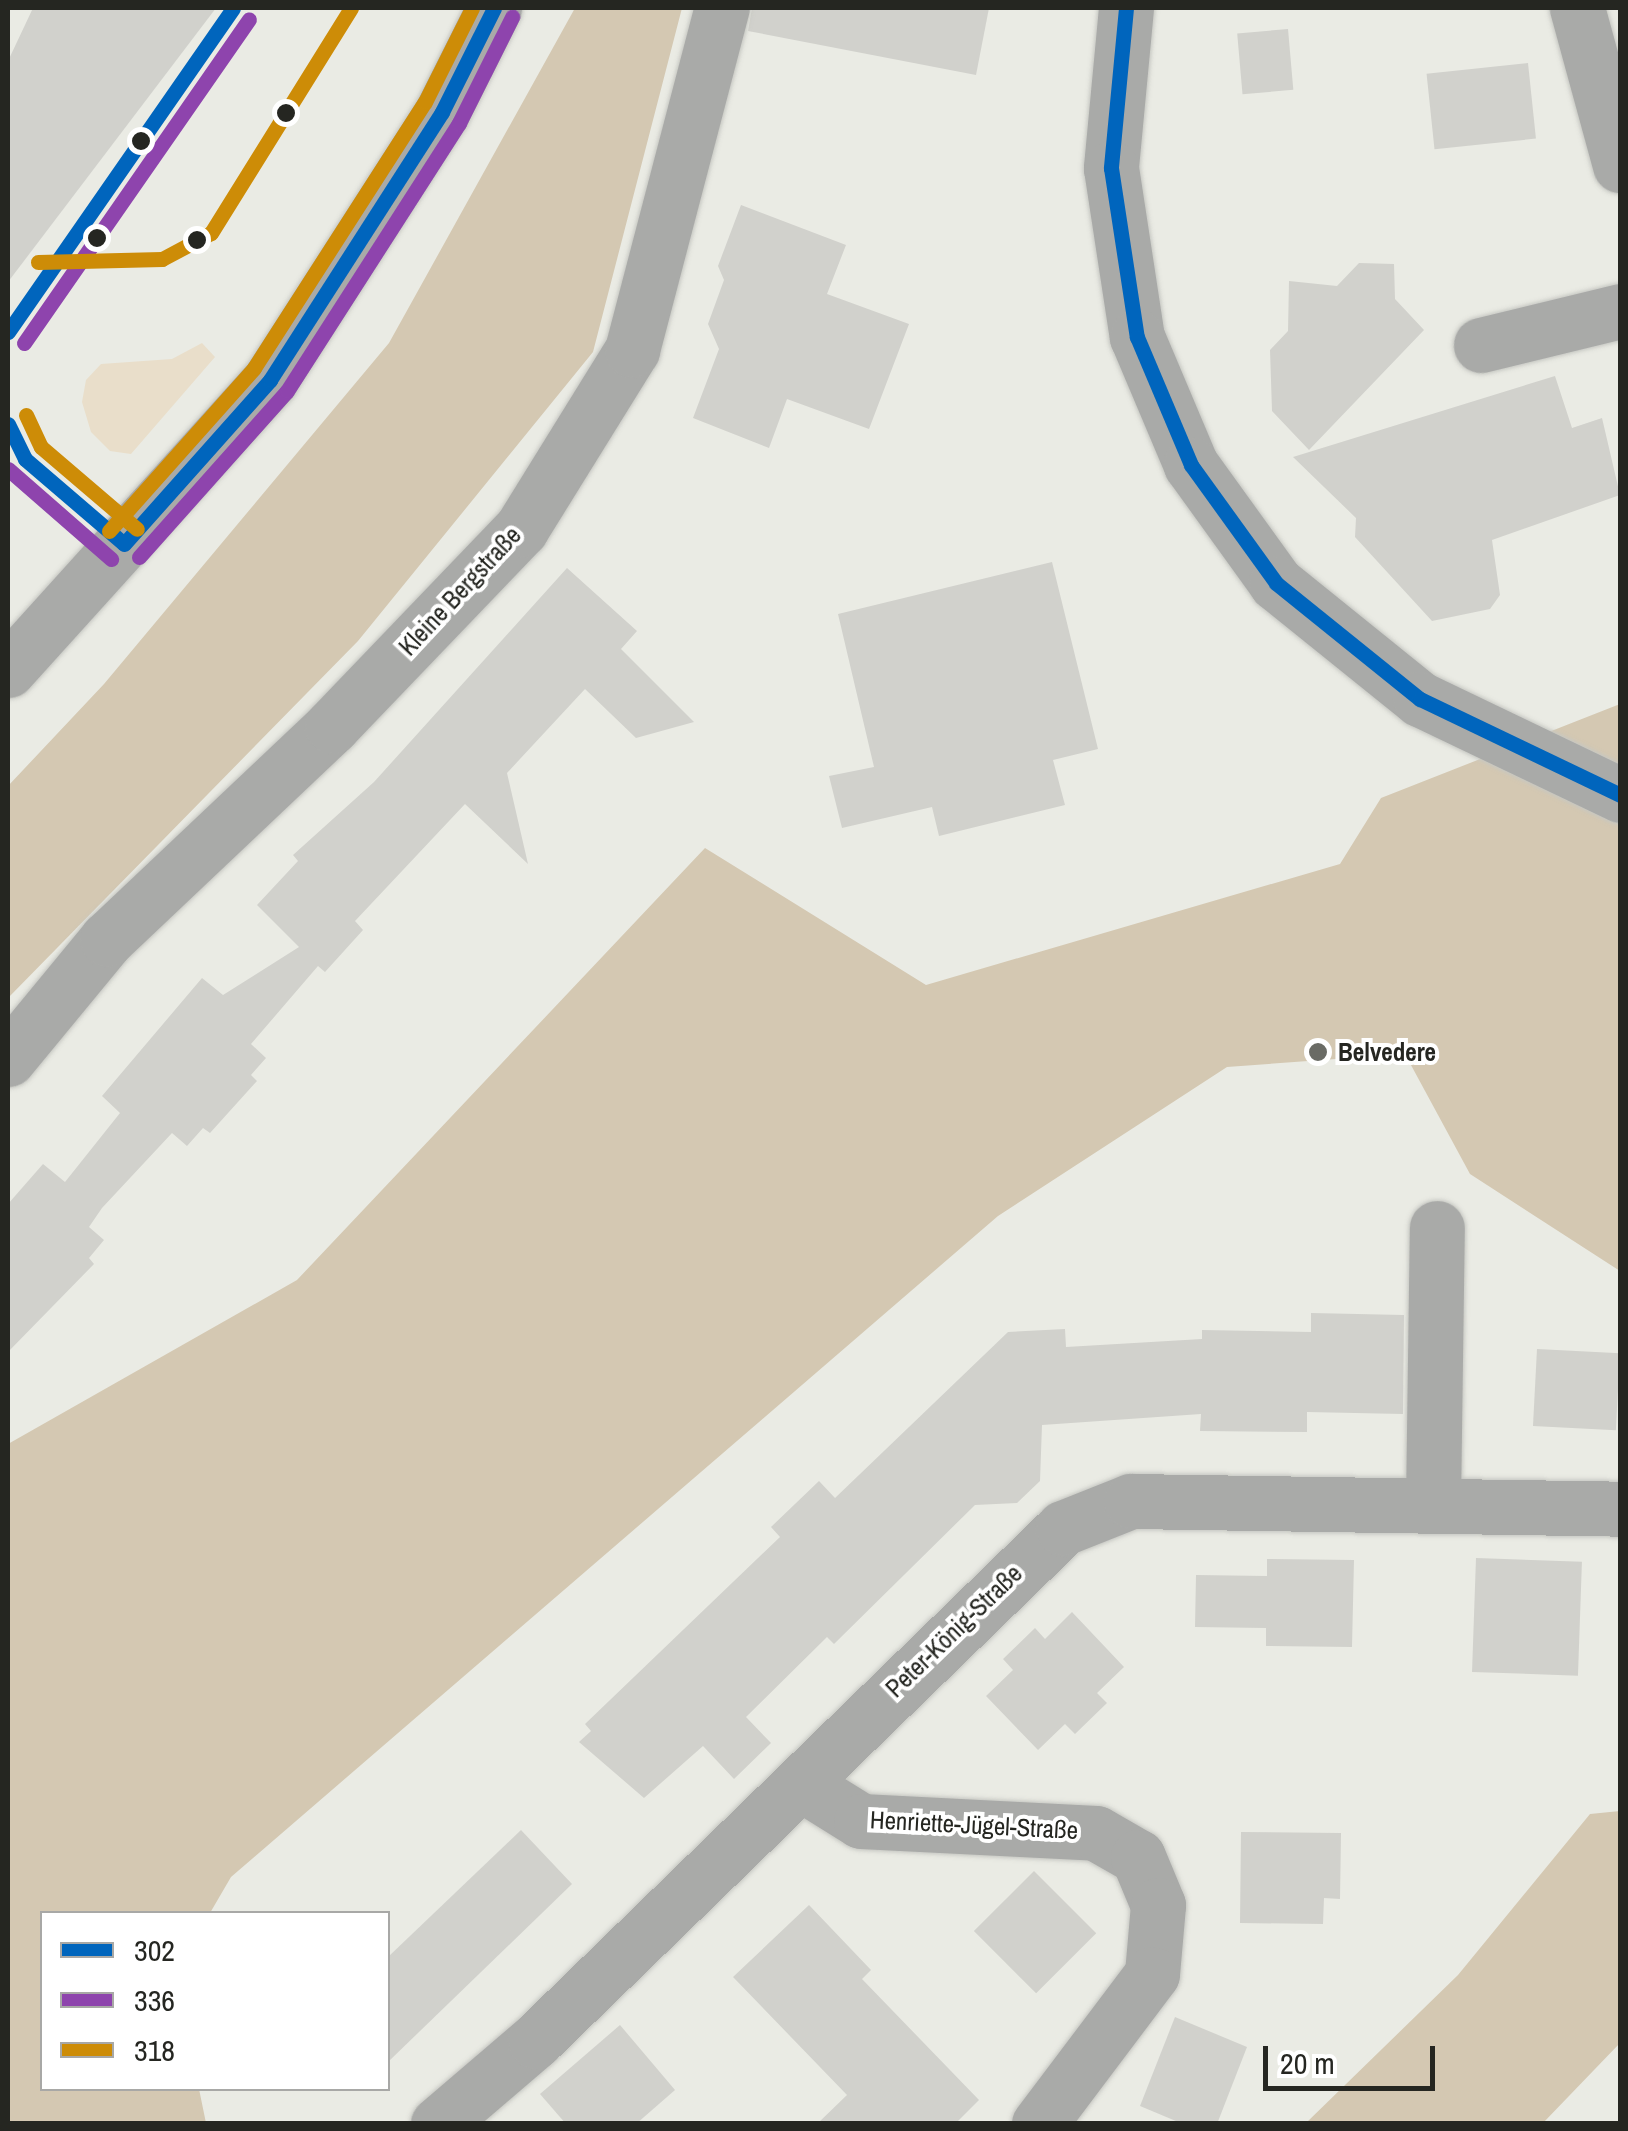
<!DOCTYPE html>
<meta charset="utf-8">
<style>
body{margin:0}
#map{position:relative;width:1628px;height:2131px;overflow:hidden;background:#eaebe4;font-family:"Archivo Narrow",sans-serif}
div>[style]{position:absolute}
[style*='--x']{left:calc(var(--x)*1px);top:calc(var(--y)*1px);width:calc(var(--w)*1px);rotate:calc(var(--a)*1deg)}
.green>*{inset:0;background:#e9deca}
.forest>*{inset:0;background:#d4c8b2}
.building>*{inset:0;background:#d1d1cc;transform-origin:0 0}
.roads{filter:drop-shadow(0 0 2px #c6c7c2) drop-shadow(0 0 2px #c6c7c2)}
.minor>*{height:55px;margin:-27.5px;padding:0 27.5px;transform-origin:27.5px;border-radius:27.5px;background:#a9aaa8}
.bus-1>*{height:15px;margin:-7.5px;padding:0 7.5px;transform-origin:7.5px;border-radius:7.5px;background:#0065bd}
.bus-2>*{height:15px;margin:-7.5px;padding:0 7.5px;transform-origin:7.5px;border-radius:7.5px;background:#8e44ad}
.bus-3>*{height:15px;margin:-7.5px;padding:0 7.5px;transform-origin:7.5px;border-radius:7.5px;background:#cd8c07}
.dots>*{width:28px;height:28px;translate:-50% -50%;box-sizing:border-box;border:5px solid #fff;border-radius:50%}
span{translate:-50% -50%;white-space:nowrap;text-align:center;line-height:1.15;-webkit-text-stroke:8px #fff;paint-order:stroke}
.street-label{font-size:25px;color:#252621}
.poi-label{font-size:25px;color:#252621;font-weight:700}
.left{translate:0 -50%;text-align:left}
.frame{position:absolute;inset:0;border:10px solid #252621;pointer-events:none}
.legend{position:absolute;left:40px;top:1911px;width:350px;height:180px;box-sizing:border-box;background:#fff;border:2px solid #a8a8a6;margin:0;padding:12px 18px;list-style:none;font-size:30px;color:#252621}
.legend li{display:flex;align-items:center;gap:20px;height:50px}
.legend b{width:50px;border:2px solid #a8a8a6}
.scale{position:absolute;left:1263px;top:2046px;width:172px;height:45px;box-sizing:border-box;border:5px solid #252621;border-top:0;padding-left:12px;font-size:30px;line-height:35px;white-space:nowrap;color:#252621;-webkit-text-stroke:8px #fff;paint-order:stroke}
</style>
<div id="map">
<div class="green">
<div style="clip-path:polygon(202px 343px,215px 357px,131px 454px,110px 451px,91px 432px,82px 402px,86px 380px,101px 364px,172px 359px)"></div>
</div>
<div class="forest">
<div style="clip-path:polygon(575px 8px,682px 8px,593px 352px,358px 641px,8px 998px,8px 786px,104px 684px,389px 343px)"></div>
<div style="clip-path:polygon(1620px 704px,1620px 1271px,1470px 1174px,1405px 1054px,1227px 1067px,998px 1216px,231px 1877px,210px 1913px,42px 1914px,42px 2088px,199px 2089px,206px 2123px,8px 2123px,8px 1444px,297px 1280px,705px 848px,926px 985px,1340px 864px,1381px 798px)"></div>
<div style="clip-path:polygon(1620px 1811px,1620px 2043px,1543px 2123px,1306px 2123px,1458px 1975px,1590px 1814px)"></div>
</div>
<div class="building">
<div style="clip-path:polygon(33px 8px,216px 8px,8px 282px,8px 61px)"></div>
<div style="clip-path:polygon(752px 8px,989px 8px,976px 75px,748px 31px)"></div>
<div style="left:1288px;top:29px;width:61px;height:51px;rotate:85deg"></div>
<div style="left:1528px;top:63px;width:76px;height:102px;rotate:84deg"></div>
<div style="clip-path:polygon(741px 205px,846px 245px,827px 294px,909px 324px,869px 429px,787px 399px,769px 448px,693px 418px,719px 349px,708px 324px,724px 280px,718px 266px)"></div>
<div style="clip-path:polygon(1359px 263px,1394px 264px,1395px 299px,1424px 330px,1309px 450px,1272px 411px,1270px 350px,1288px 331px,1289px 281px,1337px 286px)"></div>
<div style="clip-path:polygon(1555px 376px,1572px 428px,1602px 418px,1620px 495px,1492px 540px,1500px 595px,1490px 609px,1432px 621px,1355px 537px,1356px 518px,1293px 457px)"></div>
<div style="clip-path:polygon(1052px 562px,1098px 749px,1053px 760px,1065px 805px,939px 836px,932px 807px,842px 828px,829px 776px,874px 767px,838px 614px)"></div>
<div style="clip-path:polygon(567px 568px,637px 631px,621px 649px,694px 722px,636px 738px,585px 689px,507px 773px,528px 864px,465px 804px,355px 921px,363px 930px,325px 972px,318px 966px,251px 1044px,266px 1058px,251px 1075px,257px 1081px,210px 1133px,203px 1128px,187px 1146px,172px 1133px,102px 1208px,89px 1227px,104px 1240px,89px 1258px,94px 1264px,8px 1352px,8px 1204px,43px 1164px,65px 1182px,120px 1113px,102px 1096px,202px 978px,223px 995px,299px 947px,257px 905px,298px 861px,293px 855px,374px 782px)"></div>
<div style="clip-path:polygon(1311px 1313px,1404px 1315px,1403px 1414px,1307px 1412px,1307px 1432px,1200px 1431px,1201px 1414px,1042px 1425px,1040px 1481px,1017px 1503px,975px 1505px,834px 1644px,827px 1637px,746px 1717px,771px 1743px,734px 1779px,703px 1746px,644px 1798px,579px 1742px,591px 1731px,585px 1724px,780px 1537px,771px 1527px,819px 1481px,835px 1498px,1008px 1332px,1065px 1329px,1066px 1347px,1202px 1339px,1202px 1330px,1311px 1332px)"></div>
<div style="left:1537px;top:1349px;width:83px;height:77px;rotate:3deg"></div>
<div style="left:1476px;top:1558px;width:106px;height:114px;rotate:2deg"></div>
<div style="clip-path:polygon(1267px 1559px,1354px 1560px,1352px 1647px,1266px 1646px,1266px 1628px,1195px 1627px,1196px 1575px,1267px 1576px)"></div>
<div style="clip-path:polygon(1072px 1612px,1124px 1667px,1097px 1693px,1107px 1703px,1075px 1734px,1065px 1724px,1038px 1750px,986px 1696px,1013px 1670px,1003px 1659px,1035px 1628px,1045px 1639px)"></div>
<div style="clip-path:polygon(521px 1830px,572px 1884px,388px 2062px,388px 1957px)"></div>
<div style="clip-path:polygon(1241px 1832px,1341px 1833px,1340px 1899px,1324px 1898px,1323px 1924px,1240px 1923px)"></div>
<div style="left:1034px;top:1871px;width:88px;height:85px;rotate:45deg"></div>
<div style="clip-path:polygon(809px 1905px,871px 1970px,862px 1979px,979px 2100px,955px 2124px,817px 2124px,847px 2095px,733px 1977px)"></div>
<div style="clip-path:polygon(1175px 2017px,1247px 2047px,1217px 2124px,1183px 2124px,1140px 2106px)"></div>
<div style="clip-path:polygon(620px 2025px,675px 2090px,636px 2124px,566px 2124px,540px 2094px)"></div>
</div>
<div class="roads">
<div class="minor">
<div style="--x:1126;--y:8;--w:161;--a:95.4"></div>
<div style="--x:1111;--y:168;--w:171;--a:81.3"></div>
<div style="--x:1137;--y:337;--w:139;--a:67.1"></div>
<div style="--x:1191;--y:465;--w:145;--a:54.2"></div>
<div style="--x:1276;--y:583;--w:185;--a:38.9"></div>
<div style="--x:1420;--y:699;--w:222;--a:25.6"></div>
<div style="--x:1577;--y:8;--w:163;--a:74.7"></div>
<div style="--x:1481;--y:345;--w:143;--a:-13.7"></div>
<div style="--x:8;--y:670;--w:391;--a:-47.9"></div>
<div style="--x:270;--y:380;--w:318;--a:-57.3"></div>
<div style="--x:442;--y:112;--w:116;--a:-63.4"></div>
<div style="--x:8;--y:1059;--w:156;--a:-50.5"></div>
<div style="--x:107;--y:939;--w:310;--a:-43.4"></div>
<div style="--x:332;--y:726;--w:273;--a:-46.2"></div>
<div style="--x:521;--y:529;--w:211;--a:-58.2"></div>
<div style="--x:632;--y:350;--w:354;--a:-75.3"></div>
<div style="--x:1433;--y:1503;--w:275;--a:-89.2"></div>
<div style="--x:803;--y:1785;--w:68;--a:31.8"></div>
<div style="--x:861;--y:1821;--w:235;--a:2.9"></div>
<div style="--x:1096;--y:1833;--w:48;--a:29.7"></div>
<div style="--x:1138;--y:1857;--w:52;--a:67.4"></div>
<div style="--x:1158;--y:1905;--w:69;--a:95"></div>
<div style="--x:1152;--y:1974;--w:188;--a:127"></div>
<div style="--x:438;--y:2124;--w:128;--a:-40.6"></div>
<div style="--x:535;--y:2041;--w:736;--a:-44.17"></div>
<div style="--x:1063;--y:1528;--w:73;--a:-21.7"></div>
<div style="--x:1131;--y:1501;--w:489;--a:0.9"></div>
</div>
</div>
<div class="bus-1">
<div style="--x:1126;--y:8;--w:161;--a:95.4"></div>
<div style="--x:1111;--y:168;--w:171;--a:81.3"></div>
<div style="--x:1137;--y:337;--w:139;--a:67.1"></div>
<div style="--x:1191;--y:465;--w:145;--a:54.2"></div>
<div style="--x:1276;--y:583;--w:185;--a:38.9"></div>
<div style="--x:1420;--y:699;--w:222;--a:25.6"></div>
<div style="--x:8;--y:332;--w:394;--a:-55.2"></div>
<div style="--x:8;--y:424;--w:39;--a:64"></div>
<div style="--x:25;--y:459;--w:130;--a:40.6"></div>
<div style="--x:124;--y:544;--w:220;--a:-48.3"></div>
<div style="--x:270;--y:380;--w:318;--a:-57.3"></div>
<div style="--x:442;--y:112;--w:116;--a:-63.4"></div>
</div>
<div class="bus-2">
<div style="--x:24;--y:343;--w:394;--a:-55.2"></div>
<div style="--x:8;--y:469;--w:137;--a:41.1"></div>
<div style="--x:139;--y:557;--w:222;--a:-48.3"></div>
<div style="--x:287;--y:391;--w:318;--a:-57.3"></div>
<div style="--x:459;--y:123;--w:119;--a:-63.4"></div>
</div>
<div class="bus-3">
<div style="--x:38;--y:262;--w:124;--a:-1.4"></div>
<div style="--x:162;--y:259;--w:55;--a:-28"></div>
<div style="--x:211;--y:233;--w:265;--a:-58.1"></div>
<div style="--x:26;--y:415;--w:35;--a:65"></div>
<div style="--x:41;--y:447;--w:126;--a:40.5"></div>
<div style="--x:109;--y:531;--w:218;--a:-48.3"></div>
<div style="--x:254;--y:368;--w:316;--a:-57.3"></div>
<div style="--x:425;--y:102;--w:105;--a:-63.4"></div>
</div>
<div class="dots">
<div style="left:286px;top:113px;background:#252621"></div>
<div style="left:141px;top:141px;background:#252621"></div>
<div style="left:97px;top:238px;background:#252621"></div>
<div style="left:197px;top:240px;background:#252621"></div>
<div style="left:1318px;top:1052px;background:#6a6b65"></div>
</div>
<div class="street-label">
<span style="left:460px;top:591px;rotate:-47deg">Kleine Bergstraße</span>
<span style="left:954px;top:1631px;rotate:-44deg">Peter-König-Straße</span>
<span style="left:974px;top:1825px;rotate:3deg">Henriette-Jügel-Straße</span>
</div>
<div class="poi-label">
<span class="left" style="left:1338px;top:1052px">Belvedere</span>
</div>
<div class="frame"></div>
<ul class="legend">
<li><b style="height:12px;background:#0065bd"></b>302</li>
<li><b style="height:12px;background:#8e44ad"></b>336</li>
<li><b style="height:12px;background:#cd8c07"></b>318</li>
</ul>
<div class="scale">20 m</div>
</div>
